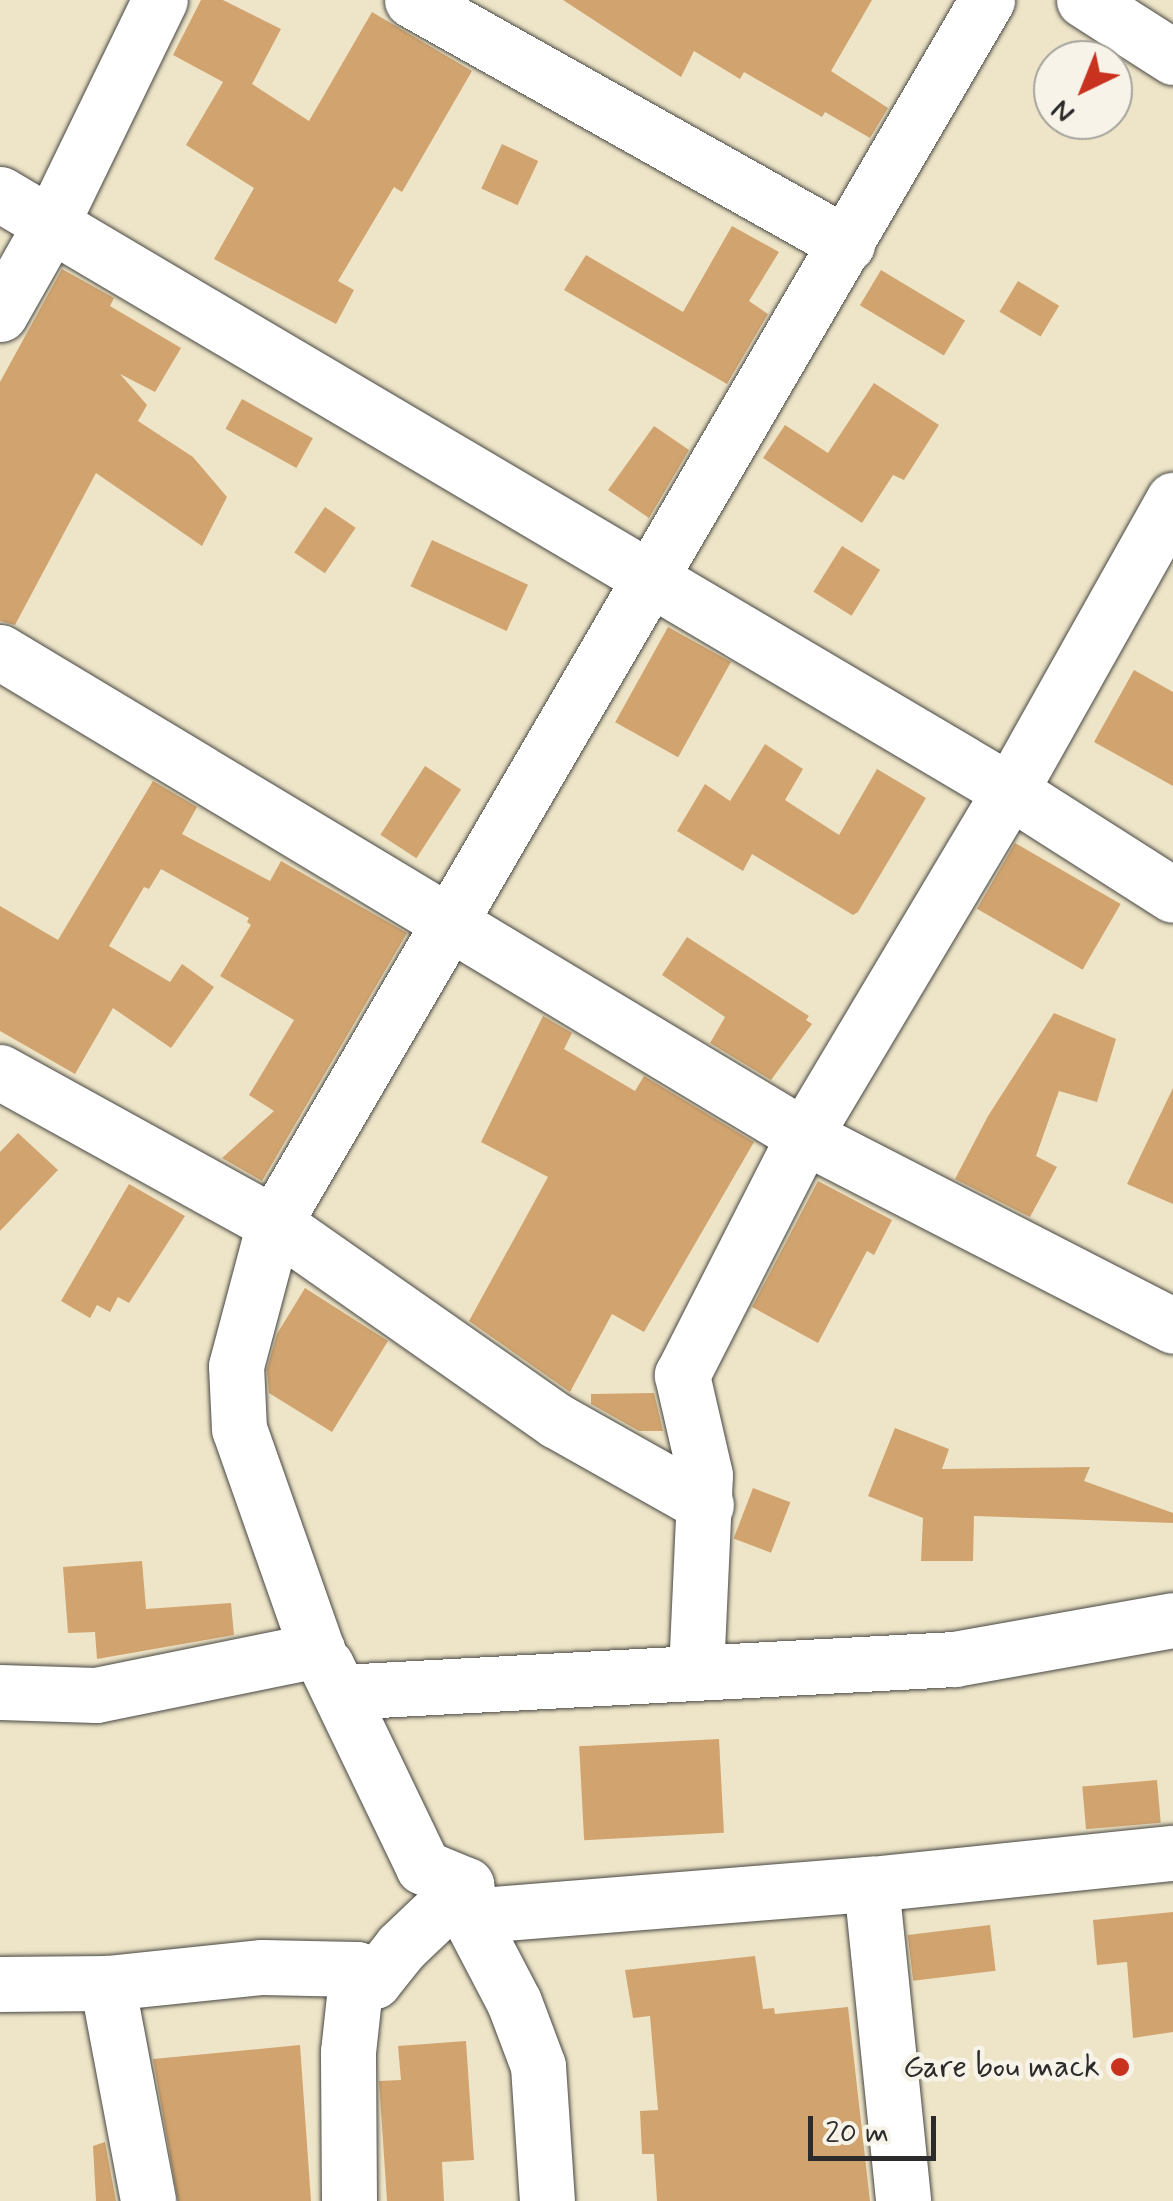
<!DOCTYPE html>
<style>
body{margin:0}
#map{position:relative;width:1173px;height:2201px;overflow:hidden;background:#eee5c8;font-family:Mynerve,sans-serif}
div>[style]{position:absolute}
[style*='--x']{left:calc(var(--x)*1px);top:calc(var(--y)*1px);width:calc(var(--w)*1px);rotate:calc(var(--a)*1deg)}
.building>*{inset:0;background:#d1a46f;transform-origin:0 0}
.roads{filter:drop-shadow(0 0 2px #484743) drop-shadow(0 0 2px #484743)}
.minor>*{height:55px;margin:-27.5px;padding:0 27.5px;transform-origin:27.5px;border-radius:27.5px;background:#fff}
.dots>*{width:28px;height:28px;translate:-50% -50%;box-sizing:border-box;border:5px solid #f7f3e8;border-radius:50%}
span{translate:-50% -50%;white-space:nowrap;text-align:center;line-height:1.15;-webkit-text-stroke:9px #f7f3e8;paint-order:stroke}
.poi-label{font-size:32px;color:#2b2b2b}
.right{translate:-100% -50%;text-align:right}
.north{position:absolute;left:1033px;top:40px;width:100px;height:100px;box-sizing:border-box;background:#f7f3e8;border:2px solid #a5a39c;border-radius:50%;rotate:223deg;font-size:28px;font-weight:700;line-height:40px;text-align:center;color:#2b2b2b}
.north::after{content:'';display:block;margin:auto;width:35px;height:45px;background:#c8321e;clip-path:polygon(50% 0,100% 100%,50% 72%,0 100%)}
.scale{position:absolute;left:808px;top:2116px;width:128px;height:45px;box-sizing:border-box;border:5px solid #2b2b2b;border-top:0;padding-left:12px;font-size:30px;line-height:35px;white-space:nowrap;color:#2b2b2b;-webkit-text-stroke:8px #f7f3e8;paint-order:stroke}
</style>
<div id="map">
<div class="building">
<div style="clip-path:polygon(201px 0,223px 0,281px 29px,252px 84px,309px 121px,372px 12px,472px 71px,402px 192px,394px 187px,338px 281px,354px 290px,336px 324px,214px 259px,254px 188px,186px 145px,223px 82px,173px 55px)"></div>
<div style="clip-path:polygon(563px 0,872px 0,831px 71px,888px 108px,870px 138px,825px 112px,822px 117px,744px 72px,740px 79px,694px 51px,681px 77px)"></div>
<div style="left:502px;top:144px;width:40px;height:49px;rotate:25deg"></div>
<div style="clip-path:polygon(732px 226px,779px 252px,749px 301px,768px 314px,727px 384px,564px 290px,586px 255px,683px 312px)"></div>
<div style="clip-path:polygon(62px 269px,114px 298px,110px 306px,181px 348px,155px 392px,120px 374px,147px 405px,138px 421px,193px 457px,227px 497px,202px 546px,96px 473px,15px 625px,0 621px,0 382px)"></div>
<div style="left:881px;top:270px;width:98px;height:41px;rotate:31deg"></div>
<div style="left:1018px;top:281px;width:48px;height:36px;rotate:31deg"></div>
<div style="clip-path:polygon(874px 383px,939px 425px,904px 480px,893px 475px,862px 523px,763px 458px,785px 425px,828px 453px)"></div>
<div style="left:242px;top:399px;width:81px;height:34px;rotate:29deg"></div>
<div style="clip-path:polygon(654px 426px,689px 450px,649px 518px,608px 490px)"></div>
<div style="left:325px;top:507px;width:37px;height:55px;rotate:34deg"></div>
<div style="left:432px;top:540px;width:106px;height:51px;rotate:25deg"></div>
<div style="left:842px;top:546px;width:45px;height:54px;rotate:32deg"></div>
<div style="left:668px;top:627px;width:72px;height:109px;rotate:29deg"></div>
<div style="clip-path:polygon(1134px 670px,1173px 692px,1173px 786px,1094px 742px)"></div>
<div style="clip-path:polygon(765px 744px,803px 769px,785px 800px,839px 835px,877px 769px,926px 798px,858px 912px,853px 915px,752px 854px,743px 871px,677px 831px,705px 784px,730px 801px)"></div>
<div style="left:425px;top:766px;width:43px;height:82px;rotate:33deg"></div>
<div style="clip-path:polygon(153px 781px,197px 807px,182px 834px,270px 881px,281px 861px,407px 933px,262px 1181px,222px 1158px,274px 1111px,249px 1095px,294px 1020px,220px 976px,251px 925px,247px 922px,249px 918px,161px 869px,149px 889px,144px 887px,109px 946px,170px 982px,182px 964px,214px 987px,171px 1048px,113px 1008px,75px 1074px,0 1031px,0 906px,58px 940px)"></div>
<div style="left:1015px;top:843px;width:122px;height:76px;rotate:30deg"></div>
<div style="clip-path:polygon(687px 937px,809px 1016px,806px 1020px,812px 1024px,771px 1080px,710px 1043px,725px 1017px,662px 975px)"></div>
<div style="clip-path:polygon(1054px 1013px,1116px 1039px,1097px 1102px,1059px 1091px,1036px 1156px,1057px 1167px,1030px 1217px,955px 1179px,988px 1116px)"></div>
<div style="clip-path:polygon(543px 1016px,572px 1033px,564px 1049px,635px 1091px,644px 1076px,754px 1142px,644px 1332px,612px 1314px,570px 1392px,469px 1321px,548px 1177px,481px 1142px)"></div>
<div style="clip-path:polygon(1173px 1088px,1173px 1204px,1127px 1184px)"></div>
<div style="clip-path:polygon(18px 1133px,58px 1170px,0 1231px,0 1152px)"></div>
<div style="clip-path:polygon(818px 1181px,892px 1220px,874px 1255px,867px 1251px,818px 1343px,752px 1307px)"></div>
<div style="clip-path:polygon(129px 1184px,185px 1216px,129px 1303px,118px 1297px,110px 1312px,97px 1305px,90px 1318px,61px 1301px)"></div>
<div style="clip-path:polygon(305px 1288px,388px 1341px,332px 1432px,269px 1393px,267px 1369px,277px 1334px)"></div>
<div style="clip-path:polygon(654px 1393px,663px 1431px,639px 1431px,591px 1404px,591px 1394px)"></div>
<div style="clip-path:polygon(895px 1428px,949px 1449px,942px 1469px,1090px 1467px,1084px 1481px,1173px 1513px,1173px 1523px,974px 1516px,973px 1561px,921px 1561px,923px 1518px,868px 1496px)"></div>
<div style="left:753px;top:1488px;width:40px;height:54px;rotate:21deg"></div>
<div style="clip-path:polygon(142px 1561px,146px 1609px,231px 1603px,234px 1635px,97px 1659px,95px 1632px,68px 1633px,63px 1567px)"></div>
<div style="left:719px;top:1739px;width:94px;height:140px;rotate:87deg"></div>
<div style="left:1157px;top:1780px;width:43px;height:75px;rotate:85deg"></div>
<div style="clip-path:polygon(1173px 1912px,1173px 2032px,1133px 2038px,1127px 1962px,1097px 1965px,1093px 1920px)"></div>
<div style="left:990px;top:1925px;width:46px;height:83px;rotate:83deg"></div>
<div style="clip-path:polygon(755px 1956px,763px 2009px,774px 2008px,775px 2014px,848px 2007px,870px 2201px,657px 2201px,654px 2154px,642px 2154px,640px 2111px,658px 2110px,650px 2016px,633px 2018px,625px 1970px)"></div>
<div style="clip-path:polygon(466px 2041px,474px 2160px,442px 2162px,444px 2201px,387px 2201px,379px 2081px,401px 2080px,398px 2046px)"></div>
<div style="clip-path:polygon(300px 2045px,311px 2201px,178px 2201px,153px 2059px)"></div>
<div style="clip-path:polygon(105px 2142px,116px 2201px,96px 2201px,93px 2146px)"></div>
</div>
<div class="roads">
<div class="minor">
<div style="--x:412;--y:0;--w:499;--a:29.3"></div>
<div style="--x:1084;--y:0;--w:106;--a:32.6"></div>
<div style="--x:0;--y:194;--w:1173;--a:30.59"></div>
<div style="--x:1010;--y:791;--w:193;--a:32.5"></div>
<div style="--x:0;--y:314;--w:103;--a:-60.5"></div>
<div style="--x:51;--y:224;--w:249;--a:-64.1"></div>
<div style="--x:0;--y:652;--w:938;--a:31.05"></div>
<div style="--x:804;--y:1136;--w:415;--a:27.2"></div>
<div style="--x:0;--y:1072;--w:313;--a:28.9"></div>
<div style="--x:274;--y:1223;--w:345;--a:35"></div>
<div style="--x:557;--y:1421;--w:171;--a:29.4"></div>
<div style="--x:326;--y:1665;--w:224;--a:64.3"></div>
<div style="--x:423;--y:1867;--w:47;--a:22.7"></div>
<div style="--x:466;--y:1885;--w:31;--a:84"></div>
<div style="--x:469;--y:1916;--w:97;--a:62.4"></div>
<div style="--x:514;--y:2002;--w:68;--a:69.4"></div>
<div style="--x:538;--y:2066;--w:135;--a:86.2"></div>
<div style="--x:696;--y:1672;--w:197;--a:-87.4"></div>
<div style="--x:705;--y:1475;--w:103;--a:-103"></div>
<div style="--x:682;--y:1375;--w:268;--a:-63"></div>
<div style="--x:804;--y:1136;--w:402;--a:-59.2"></div>
<div style="--x:1010;--y:791;--w:334;--a:-60.7"></div>
<div style="--x:0;--y:1692;--w:96;--a:1.8"></div>
<div style="--x:96;--y:1695;--w:226;--a:-11.5"></div>
<div style="--x:317;--y:1650;--w:234;--a:-109.4"></div>
<div style="--x:239;--y:1429;--w:63;--a:-92.7"></div>
<div style="--x:236;--y:1366;--w:148;--a:-75.1"></div>
<div style="--x:274;--y:1223;--w:1416;--a:-59.76"></div>
<div style="--x:341;--y:1692;--w:614;--a:-3.08"></div>
<div style="--x:954;--y:1659;--w:222;--a:-10.1"></div>
<div style="--x:871;--y:1884;--w:319;--a:84.2"></div>
<div style="--x:469;--y:1916;--w:403;--a:-4.6"></div>
<div style="--x:871;--y:1884;--w:304;--a:-5.9"></div>
<div style="--x:107;--y:1983;--w:222;--a:79.3"></div>
<div style="--x:0;--y:1984;--w:107;--a:-0.5"></div>
<div style="--x:107;--y:1983;--w:156;--a:-5.9"></div>
<div style="--x:262;--y:1967;--w:95;--a:1.2"></div>
<div style="--x:349;--y:2201;--w:149;--a:-90.4"></div>
<div style="--x:348;--y:2052;--w:83;--a:-83.8"></div>
<div style="--x:357;--y:1969;--w:21;--a:35"></div>
<div style="--x:374;--y:1981;--w:43;--a:-51.5"></div>
<div style="--x:401;--y:1947;--w:90;--a:-43.6"></div>
</div>
</div>
<div class="dots">
<div style="left:1120px;top:2067px;background:#c8321e"></div>
</div>
<div class="poi-label">
<span class="right" style="left:1100px;top:2067px">Gare bou mack</span>
</div>
<div class="north">N</div>
<div class="scale">20 m</div>
</div>
